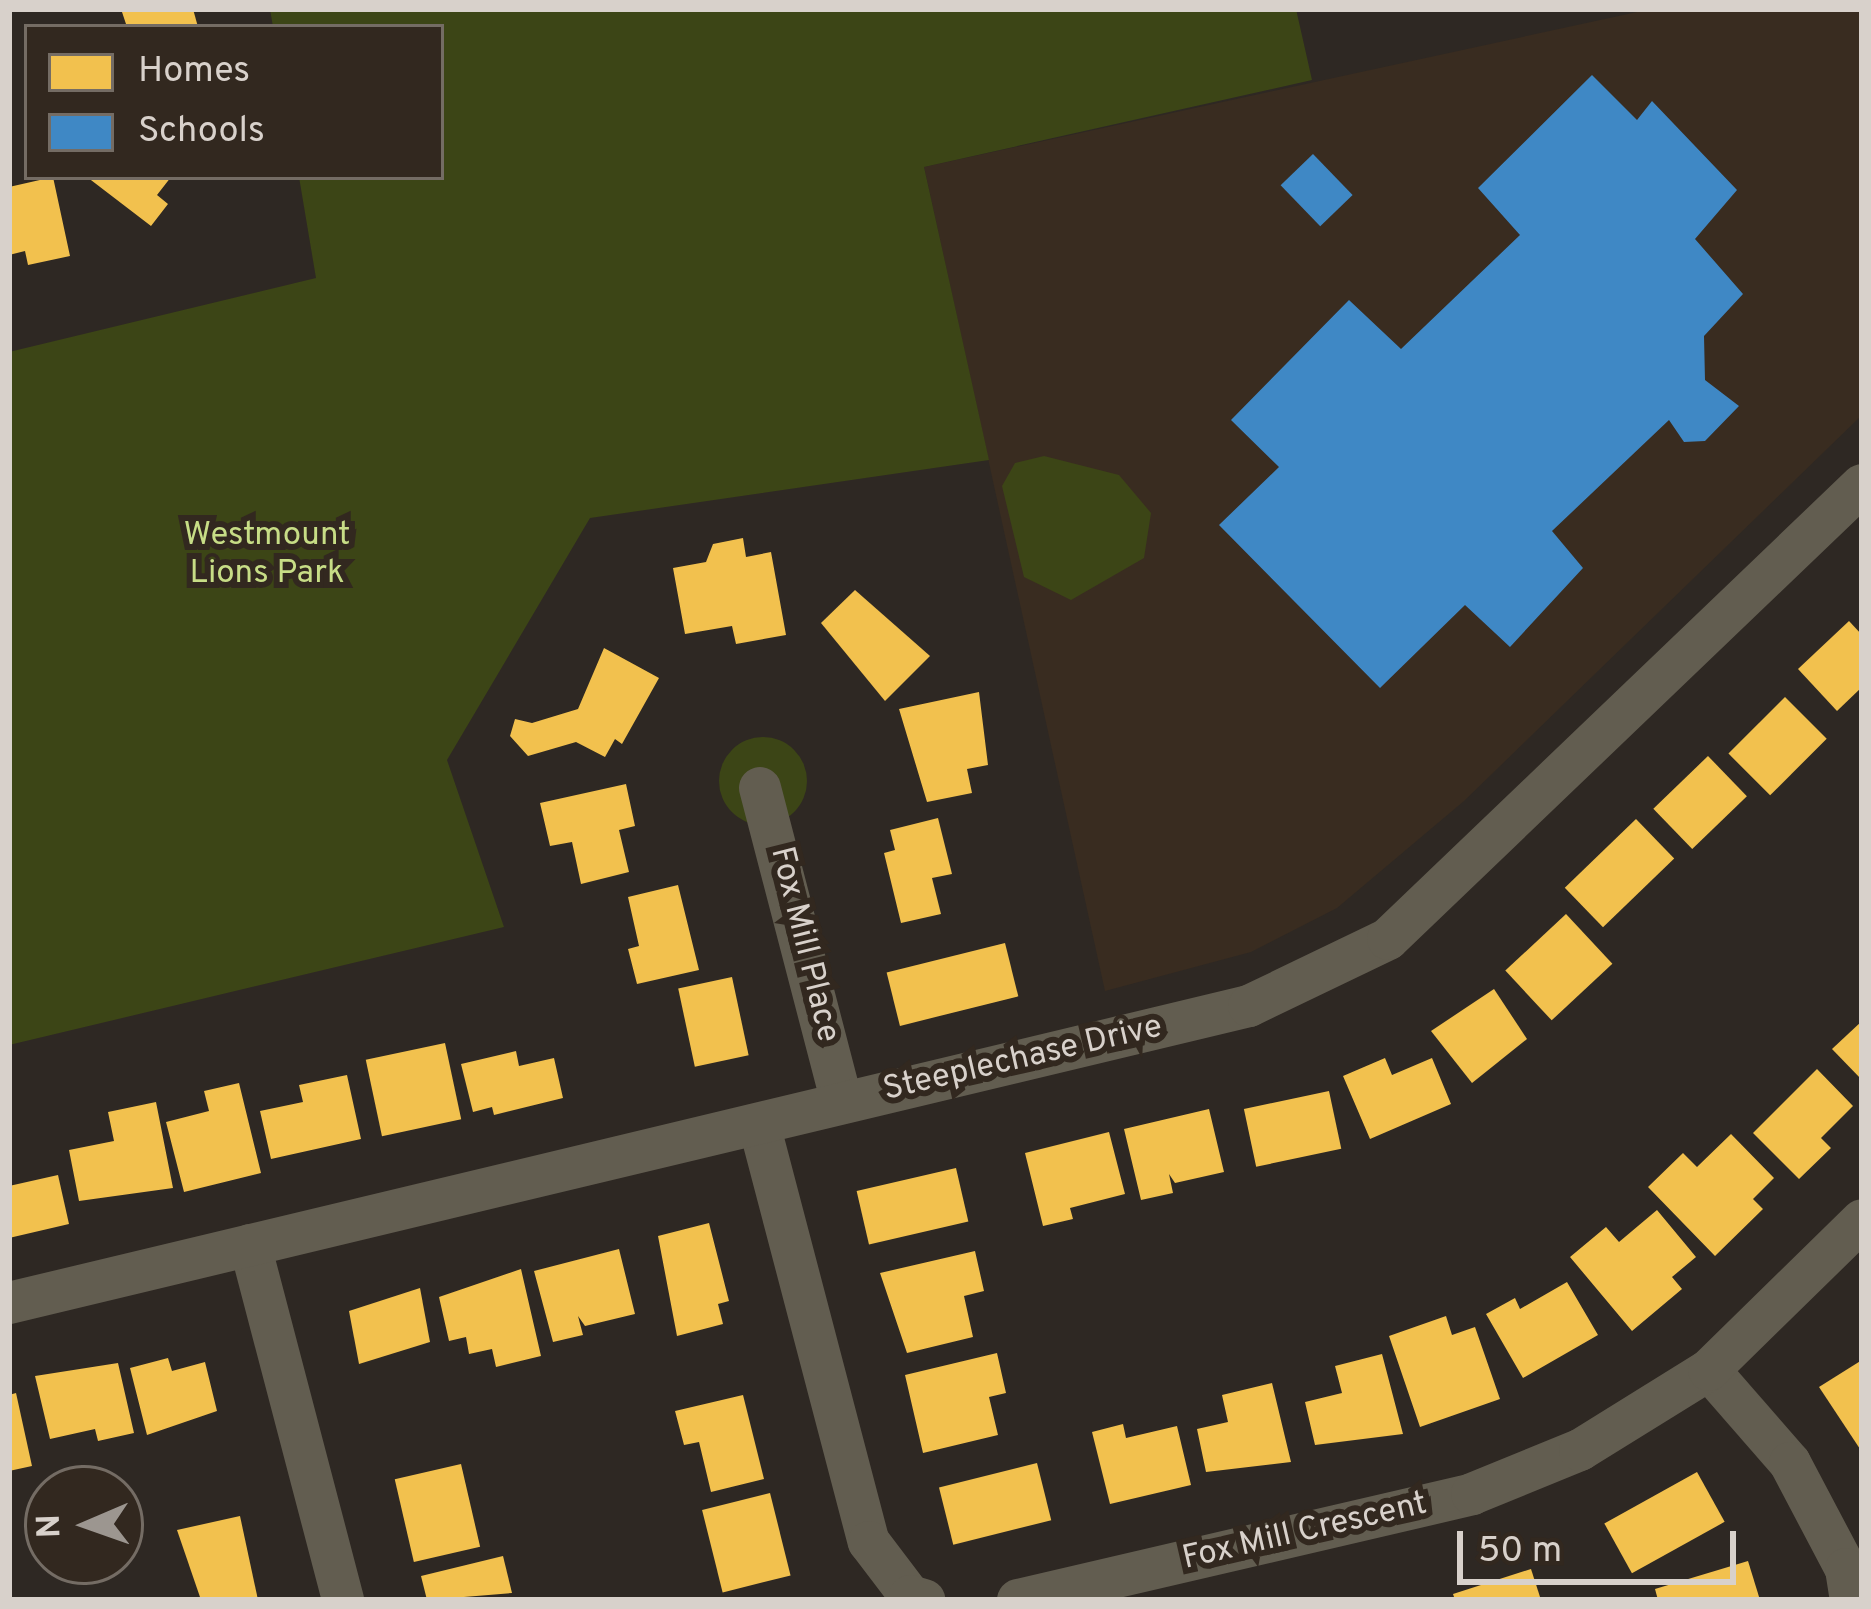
<!DOCTYPE html>
<style>
body{margin:0}
#map{position:relative;width:1871px;height:1609px;overflow:hidden;background:#2e2823;font-family:Overpass,sans-serif}
div>[style]{position:absolute}
[style*='--x']{left:calc(var(--x)*1px);top:calc(var(--y)*1px);width:calc(var(--w)*1px);rotate:calc(var(--a)*1deg)}
.built>*{inset:0;background:#392c20}
.green>*{inset:0;background:#3c4516}
.round{border-radius:50%}
.homes>*{inset:0;background:#f2c14e;transform-origin:0 0}
.schools>*{inset:0;background:#3f88c5;transform-origin:0 0}
.street>*{height:42px;margin:-21px;padding:0 21px;transform-origin:21px;border-radius:21px;background:#625d50}
span{translate:-50% -50%;white-space:nowrap;text-align:center;line-height:1.15;-webkit-text-stroke:12px #32281f;paint-order:stroke}
.park-label{font-size:33px;color:#c7dd86}
.street-label{font-size:33px;color:#d8d1cb}
.frame{position:absolute;inset:0;border:12px solid #d8d1cb;pointer-events:none}
.legend{position:absolute;left:24px;top:24px;width:420px;height:156px;box-sizing:border-box;background:#32281f;border:3px solid #746c64;margin:0;padding:15px 21px;list-style:none;font-size:36px;color:#d8d1cb}
.legend li{display:flex;align-items:center;gap:24px;height:60px}
.legend b{width:60px;border:3px solid #746c64}
.north{position:absolute;left:24px;top:1465px;width:120px;height:120px;box-sizing:border-box;background:#32281f;border:3px solid #746c64;border-radius:50%;rotate:268deg;font-size:33px;font-weight:700;line-height:48px;text-align:center;color:#d8d1cb}
.north::after{content:'';display:block;margin:auto;width:42px;height:54px;background:#9c9690;clip-path:polygon(50% 0,100% 100%,50% 72%,0 100%)}
.scale{position:absolute;left:1457px;top:1531px;width:279px;height:54px;box-sizing:border-box;border:6px solid #d8d1cb;border-top:0;padding-left:15px;font-size:36px;line-height:42px;white-space:nowrap;color:#d8d1cb;-webkit-text-stroke:9px #32281f;paint-order:stroke}
</style>
<div id="map">
<div class="built">
<div style="clip-path:polygon(1651px 9px,1862px 9px,1862px 415px,1464px 801px,1337px 908px,1251px 952px,1105px 991px,924px 167px)"></div>
</div>
<div class="green">
<div style="clip-path:polygon(270px 9px,1296px 9px,1312px 80px,924px 167px,989px 460px,590px 518px,447px 760px,504px 927px,9px 1045px,9px 352px,316px 278px,299px 177px,441px 177px,441px 27px,273px 27px)"></div>
<div style="clip-path:polygon(1044px 456px,1119px 475px,1151px 513px,1144px 558px,1071px 600px,1024px 577px,1002px 486px,1015px 463px)"></div>
<div class="round" style="left:719px;top:737px;width:88px;height:88px"></div>
</div>
<div class="homes">
<div style="clip-path:polygon(121px 9px,193px 9px,198px 27px,127px 27px)"></div>
<div style="clip-path:polygon(53px 177px,70px 256px,28px 265px,25px 251px,9px 255px,9px 187px)"></div>
<div style="clip-path:polygon(87px 177px,171px 177px,157px 195px,168px 204px,151px 226px)"></div>
<div style="clip-path:polygon(743px 538px,746px 557px,771px 552px,786px 635px,736px 644px,732px 626px,685px 634px,673px 568px,706px 562px,713px 544px)"></div>
<div style="clip-path:polygon(855px 590px,930px 656px,885px 701px,821px 623px)"></div>
<div style="clip-path:polygon(1849px 621px,1862px 635px,1862px 687px,1837px 711px,1798px 669px)"></div>
<div style="clip-path:polygon(604px 648px,659px 678px,622px 744px,615px 739px,605px 757px,576px 742px,528px 756px,510px 736px,515px 719px,532px 723px,578px 709px)"></div>
<div style="clip-path:polygon(979px 692px,988px 765px,967px 769px,972px 793px,927px 802px,899px 709px)"></div>
<div style="left:1785px;top:697px;width:59px;height:80px;rotate:45deg"></div>
<div style="left:1708px;top:756px;width:56px;height:76px;rotate:46deg"></div>
<div style="clip-path:polygon(626px 784px,635px 826px,619px 830px,629px 872px,581px 884px,572px 842px,550px 846px,540px 803px)"></div>
<div style="clip-path:polygon(938px 818px,952px 874px,932px 878px,941px 914px,901px 923px,884px 853px,895px 850px,890px 830px)"></div>
<div style="left:1636px;top:819px;width:55px;height:99px;rotate:46deg"></div>
<div style="clip-path:polygon(678px 885px,699px 970px,637px 984px,628px 949px,639px 946px,628px 897px)"></div>
<div style="left:1566px;top:914px;width:68px;height:83px;rotate:47deg"></div>
<div style="left:1005px;top:943px;width:55px;height:122px;rotate:76deg"></div>
<div style="left:732px;top:977px;width:80px;height:55px;rotate:78deg"></div>
<div style="clip-path:polygon(1494px 989px,1527px 1039px,1472px 1083px,1431px 1031px)"></div>
<div style="clip-path:polygon(1862px 1021px,1862px 1080px,1832px 1049px)"></div>
<div style="left:445px;top:1043px;width:78px;height:81px;rotate:78deg"></div>
<div style="clip-path:polygon(516px 1051px,519px 1066px,554px 1058px,563px 1098px,494px 1115px,492px 1107px,473px 1112px,461px 1064px)"></div>
<div style="clip-path:polygon(1385px 1058px,1392px 1075px,1432px 1058px,1451px 1104px,1370px 1139px,1343px 1076px)"></div>
<div style="clip-path:polygon(1817px 1069px,1853px 1106px,1821px 1138px,1831px 1148px,1799px 1179px,1753px 1133px)"></div>
<div style="clip-path:polygon(347px 1075px,361px 1139px,271px 1159px,260px 1111px,303px 1102px,299px 1085px)"></div>
<div style="clip-path:polygon(239px 1083px,261px 1173px,184px 1192px,166px 1122px,209px 1111px,204px 1091px)"></div>
<div style="left:1329px;top:1091px;width:59px;height:87px;rotate:78deg"></div>
<div style="clip-path:polygon(156px 1102px,173px 1188px,79px 1201px,69px 1150px,114px 1141px,108px 1112px)"></div>
<div style="clip-path:polygon(1209px 1109px,1224px 1172px,1175px 1183px,1169px 1174px,1173px 1193px,1141px 1200px,1124px 1129px)"></div>
<div style="clip-path:polygon(1109px 1132px,1125px 1194px,1070px 1208px,1073px 1219px,1043px 1226px,1025px 1153px)"></div>
<div style="clip-path:polygon(1731px 1134px,1774px 1178px,1753px 1199px,1763px 1209px,1715px 1256px,1648px 1187px,1683px 1153px,1697px 1167px)"></div>
<div style="left:956px;top:1168px;width:55px;height:102px;rotate:77deg"></div>
<div style="clip-path:polygon(58px 1175px,69px 1224px,9px 1238px,9px 1186px)"></div>
<div style="clip-path:polygon(1657px 1210px,1696px 1257px,1672px 1277px,1682px 1289px,1632px 1331px,1570px 1257px,1606px 1227px,1619px 1242px)"></div>
<div style="clip-path:polygon(709px 1223px,729px 1301px,718px 1304px,723px 1324px,677px 1336px,658px 1236px)"></div>
<div style="clip-path:polygon(619px 1249px,635px 1314px,585px 1326px,578px 1316px,583px 1335px,553px 1342px,534px 1271px)"></div>
<div style="clip-path:polygon(975px 1251px,984px 1291px,964px 1296px,973px 1337px,907px 1353px,880px 1273px)"></div>
<div style="clip-path:polygon(521px 1269px,541px 1356px,496px 1367px,492px 1349px,469px 1354px,466px 1337px,449px 1341px,439px 1297px)"></div>
<div style="clip-path:polygon(1567px 1282px,1598px 1335px,1523px 1378px,1486px 1314px,1515px 1298px,1520px 1309px)"></div>
<div style="clip-path:polygon(420px 1288px,430px 1342px,359px 1364px,349px 1311px)"></div>
<div style="clip-path:polygon(1446px 1316px,1452px 1335px,1475px 1327px,1500px 1399px,1420px 1427px,1389px 1336px)"></div>
<div style="clip-path:polygon(997px 1353px,1006px 1393px,989px 1397px,998px 1435px,923px 1453px,905px 1375px)"></div>
<div style="clip-path:polygon(1382px 1354px,1403px 1434px,1315px 1445px,1305px 1402px,1342px 1393px,1335px 1366px)"></div>
<div style="clip-path:polygon(168px 1358px,172px 1371px,205px 1362px,217px 1411px,147px 1435px,130px 1368px)"></div>
<div style="clip-path:polygon(1862px 1360px,1862px 1452px,1819px 1387px)"></div>
<div style="clip-path:polygon(118px 1363px,134px 1433px,98px 1441px,95px 1429px,50px 1439px,35px 1376px)"></div>
<div style="clip-path:polygon(1272px 1383px,1291px 1462px,1206px 1472px,1197px 1429px,1228px 1422px,1222px 1395px)"></div>
<div style="clip-path:polygon(16px 1393px,32px 1466px,9px 1471px,9px 1395px)"></div>
<div style="clip-path:polygon(743px 1395px,764px 1479px,711px 1492px,699px 1442px,684px 1445px,675px 1411px)"></div>
<div style="clip-path:polygon(1123px 1424px,1126px 1438px,1177px 1426px,1191px 1485px,1110px 1504px,1092px 1432px)"></div>
<div style="left:1037px;top:1463px;width:59px;height:101px;rotate:76deg"></div>
<div style="left:461px;top:1464px;width:85px;height:68px;rotate:77deg"></div>
<div style="left:1697px;top:1472px;width:57px;height:106px;rotate:61deg"></div>
<div style="left:770px;top:1493px;width:85px;height:70px;rotate:76deg"></div>
<div style="clip-path:polygon(240px 1516px,258px 1600px,201px 1600px,177px 1530px)"></div>
<div style="clip-path:polygon(503px 1556px,512px 1593px,427px 1600px,421px 1576px)"></div>
<div style="clip-path:polygon(1748px 1561px,1760px 1600px,1658px 1600px,1655px 1589px)"></div>
<div style="clip-path:polygon(1531px 1569px,1541px 1600px,1455px 1600px,1453px 1594px)"></div>
</div>
<div class="schools">
<div style="clip-path:polygon(1592px 75px,1637px 120px,1652px 101px,1737px 190px,1695px 239px,1743px 294px,1704px 336px,1705px 380px,1739px 406px,1705px 441px,1684px 442px,1669px 420px,1552px 531px,1583px 568px,1510px 647px,1465px 605px,1380px 688px,1219px 525px,1279px 467px,1231px 420px,1349px 300px,1401px 349px,1520px 235px,1478px 188px)"></div>
<div style="left:1313px;top:154px;width:57px;height:45px;rotate:46deg"></div>
</div>
<div class="street">
<div style="--x:760;--y:788;--w:325;--a:75.4"></div>
<div style="--x:759;--y:1124;--w:432;--a:75.3"></div>
<div style="--x:869;--y:1542;--w:68;--a:52.8"></div>
<div style="--x:910;--y:1596;--w:15;--a:16"></div>
<div style="--x:250;--y:1245;--w:367;--a:75.3"></div>
<div style="--x:9;--y:1303;--w:1275;--a:-13.47"></div>
<div style="--x:1249;--y:1006;--w:154;--a:-25.7"></div>
<div style="--x:1388;--y:939;--w:656;--a:-43.77"></div>
<div style="--x:1709;--y:1370;--w:123;--a:48.9"></div>
<div style="--x:1790;--y:1463;--w:120;--a:62.2"></div>
<div style="--x:1846;--y:1569;--w:31;--a:81"></div>
<div style="--x:1018;--y:1600;--w:466;--a:-13.1"></div>
<div style="--x:1472;--y:1494;--w:117;--a:-22.2"></div>
<div style="--x:1580;--y:1450;--w:152;--a:-31.8"></div>
<div style="--x:1709;--y:1370;--w:214;--a:-44.4"></div>
</div>
<div class="park-label">
<span style="left:267px;top:556px">Westmount<br>Lions Park</span>
</div>
<div class="street-label">
<span style="left:803px;top:945px;rotate:76deg">Fox Mill Place</span>
<span style="left:1023px;top:1060px;rotate:-13deg">Steeplechase Drive</span>
<span style="left:1305px;top:1533px;rotate:-13deg">Fox Mill Crescent</span>
</div>
<div class="frame"></div>
<ul class="legend">
<li><b style="height:33px;background:#f2c14e"></b>Homes</li>
<li><b style="height:33px;background:#3f88c5"></b>Schools</li>
</ul>
<div class="north">N</div>
<div class="scale">50 m</div>
</div>
